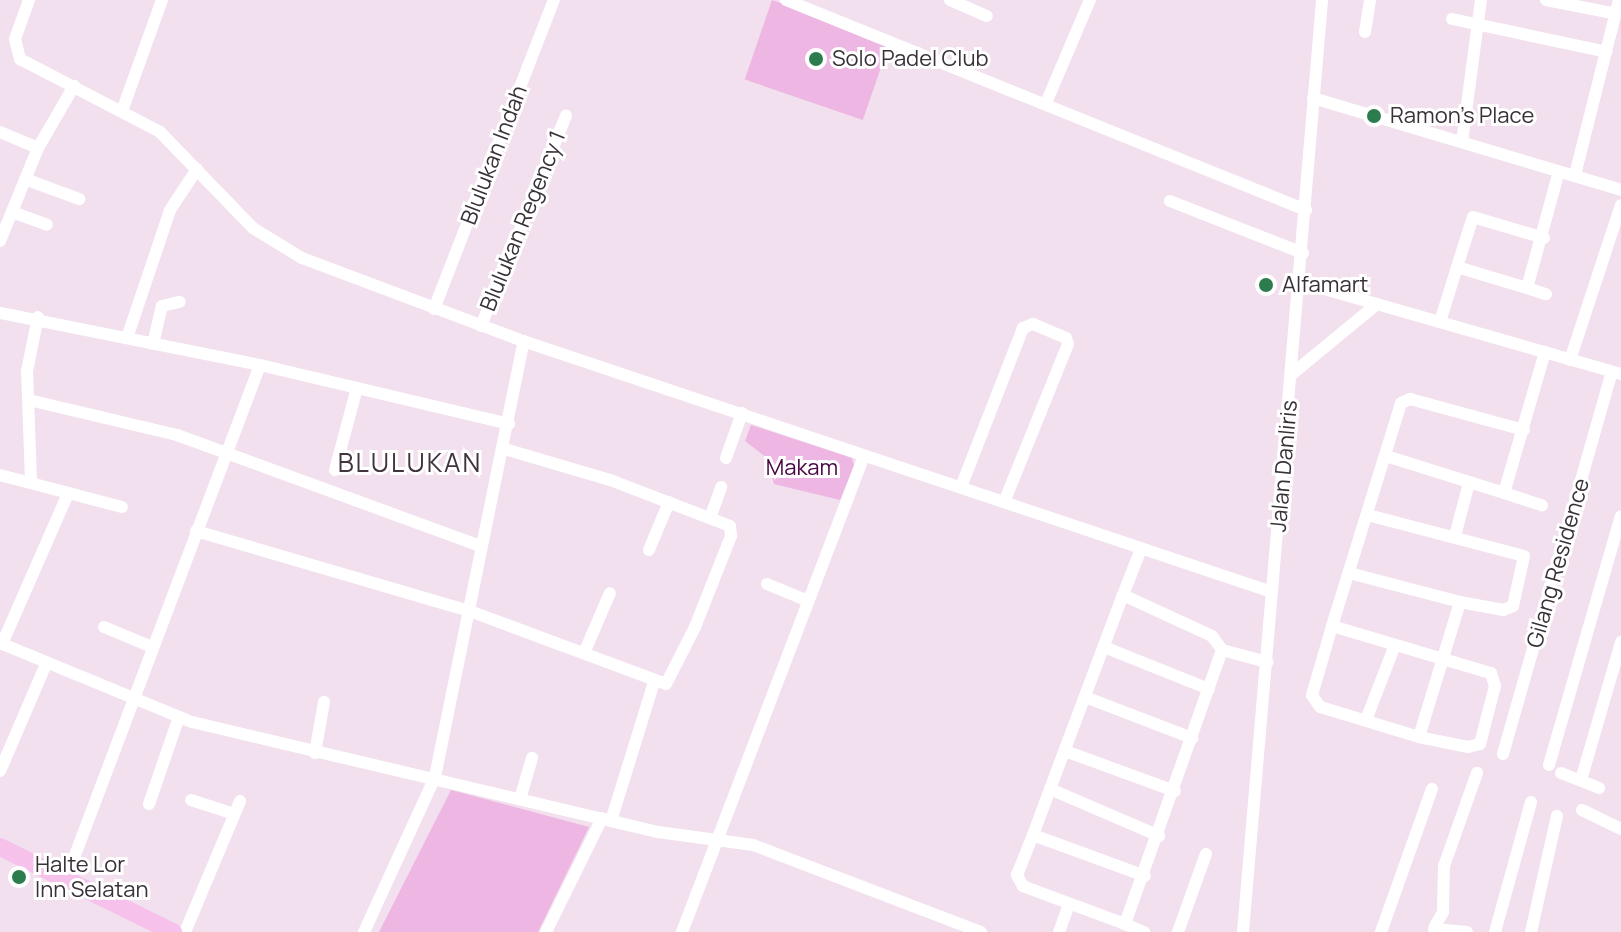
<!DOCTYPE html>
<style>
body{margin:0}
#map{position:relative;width:1621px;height:932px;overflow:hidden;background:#f2e0ee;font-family:Manrope,sans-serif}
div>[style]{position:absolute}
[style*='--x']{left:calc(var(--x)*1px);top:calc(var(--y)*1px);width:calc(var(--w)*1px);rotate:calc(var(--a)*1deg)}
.green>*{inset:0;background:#eeb6e2;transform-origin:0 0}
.minor>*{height:12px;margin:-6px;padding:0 6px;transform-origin:6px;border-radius:6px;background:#fff}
.highway>*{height:18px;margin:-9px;padding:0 9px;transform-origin:9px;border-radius:9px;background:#f6c1eb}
.dots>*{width:22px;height:22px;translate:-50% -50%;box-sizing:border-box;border:4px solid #fff;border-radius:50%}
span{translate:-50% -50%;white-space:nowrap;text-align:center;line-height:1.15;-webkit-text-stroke:6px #fff;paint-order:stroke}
.poi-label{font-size:22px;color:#383137}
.left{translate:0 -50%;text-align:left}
.street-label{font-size:22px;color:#383137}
.park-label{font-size:22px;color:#4a0642}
.quarter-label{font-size:26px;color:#42343f;letter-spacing:2px}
</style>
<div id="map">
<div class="green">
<div style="left:772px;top:0;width:125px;height:84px;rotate:19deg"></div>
<div style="clip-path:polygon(751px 425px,852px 458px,854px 466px,840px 500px,774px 484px,767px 458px,745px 441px)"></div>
<div style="clip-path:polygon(451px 790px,589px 827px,538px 932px,379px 932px)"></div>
</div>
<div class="minor">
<div style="--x:29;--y:0;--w:41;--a:109.7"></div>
<div style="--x:15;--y:39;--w:21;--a:76"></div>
<div style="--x:20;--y:59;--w:158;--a:27.5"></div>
<div style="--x:160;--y:132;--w:134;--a:45.9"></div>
<div style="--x:253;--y:228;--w:57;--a:31.5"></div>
<div style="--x:302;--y:258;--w:236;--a:20.6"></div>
<div style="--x:523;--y:341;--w:790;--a:18.53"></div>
<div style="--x:786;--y:0;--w:561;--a:21.99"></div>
<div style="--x:950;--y:0;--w:40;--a:23.4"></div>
<div style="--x:1546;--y:0;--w:72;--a:11.2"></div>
<div style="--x:1452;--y:19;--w:158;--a:12"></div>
<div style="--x:1365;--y:32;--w:32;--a:-81"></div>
<div style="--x:1313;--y:98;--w:321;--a:16.6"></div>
<div style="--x:1046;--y:103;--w:112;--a:-66.9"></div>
<div style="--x:122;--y:111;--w:118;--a:-70.2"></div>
<div style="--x:0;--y:132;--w:41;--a:22.8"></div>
<div style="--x:1462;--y:142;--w:143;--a:-82.4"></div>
<div style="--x:1575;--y:175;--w:180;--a:-75.9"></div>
<div style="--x:25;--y:179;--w:58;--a:20.3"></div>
<div style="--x:1170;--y:201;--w:143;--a:21.4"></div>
<div style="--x:12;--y:212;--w:37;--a:20"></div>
<div style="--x:0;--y:241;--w:100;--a:-67.8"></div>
<div style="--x:38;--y:148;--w:72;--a:-59.9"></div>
<div style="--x:1457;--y:267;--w:52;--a:-72.3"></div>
<div style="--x:1473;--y:217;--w:74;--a:16.5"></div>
<div style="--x:1300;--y:282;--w:334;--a:16"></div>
<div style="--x:1527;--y:288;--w:20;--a:18"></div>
<div style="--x:434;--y:309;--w:331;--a:-68.8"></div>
<div style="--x:0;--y:313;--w:265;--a:11.3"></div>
<div style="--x:260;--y:365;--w:256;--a:13.3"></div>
<div style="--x:1440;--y:322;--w:58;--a:-72.8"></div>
<div style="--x:1457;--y:267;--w:73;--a:16.7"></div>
<div style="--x:1527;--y:288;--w:121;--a:-74.7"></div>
<div style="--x:481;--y:326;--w:227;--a:-68"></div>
<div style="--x:127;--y:338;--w:135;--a:-71.4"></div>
<div style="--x:170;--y:210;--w:49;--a:-56.6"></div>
<div style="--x:153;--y:344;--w:39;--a:-77"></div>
<div style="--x:162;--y:306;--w:18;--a:-13"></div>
<div style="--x:1570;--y:360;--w:163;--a:-71.8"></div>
<div style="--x:1292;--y:374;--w:110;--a:-39.5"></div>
<div style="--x:29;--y:400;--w:152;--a:13.3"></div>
<div style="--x:177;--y:435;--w:324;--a:20.1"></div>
<div style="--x:1386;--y:456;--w:124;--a:17.4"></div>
<div style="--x:1504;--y:493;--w:147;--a:-73.8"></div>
<div style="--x:726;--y:458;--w:48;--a:-70.4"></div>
<div style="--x:335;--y:470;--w:85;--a:-75"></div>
<div style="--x:0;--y:475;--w:126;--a:14.7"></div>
<div style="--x:31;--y:480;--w:109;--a:-92.1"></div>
<div style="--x:27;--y:371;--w:55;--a:-78.5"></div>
<div style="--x:961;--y:487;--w:171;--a:-68.7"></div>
<div style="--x:1023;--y:328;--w:11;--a:-22"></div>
<div style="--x:1033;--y:324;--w:36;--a:23"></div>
<div style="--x:1066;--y:338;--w:6;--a:72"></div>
<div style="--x:1068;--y:344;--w:168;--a:112"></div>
<div style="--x:1504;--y:493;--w:40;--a:18"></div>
<div style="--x:710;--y:518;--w:33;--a:-70"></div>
<div style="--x:196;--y:531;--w:282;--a:16.3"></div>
<div style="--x:467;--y:610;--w:212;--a:20.4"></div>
<div style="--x:666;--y:684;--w:64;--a:-63"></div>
<div style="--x:695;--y:627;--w:98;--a:-68.4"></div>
<div style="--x:731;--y:536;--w:10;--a:-96"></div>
<div style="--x:730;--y:526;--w:129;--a:-159"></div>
<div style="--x:610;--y:480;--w:109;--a:-163.6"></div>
<div style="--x:1455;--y:536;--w:55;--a:-75.2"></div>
<div style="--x:649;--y:550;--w:52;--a:-67.4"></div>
<div style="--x:1349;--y:573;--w:115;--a:14.6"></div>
<div style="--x:1460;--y:602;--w:44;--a:10.5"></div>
<div style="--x:1503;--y:610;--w:11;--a:-22"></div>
<div style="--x:1513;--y:606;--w:51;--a:-77.6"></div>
<div style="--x:1524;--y:556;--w:161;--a:-165.3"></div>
<div style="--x:767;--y:584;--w:42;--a:22.3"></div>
<div style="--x:1123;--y:595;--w:98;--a:24.7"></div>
<div style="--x:1212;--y:636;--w:17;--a:54"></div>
<div style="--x:1222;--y:650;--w:291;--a:109.5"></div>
<div style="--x:1125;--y:924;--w:109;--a:-159.6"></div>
<div style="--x:1023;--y:886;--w:13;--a:-119"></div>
<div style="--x:1017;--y:875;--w:43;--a:-68.2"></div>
<div style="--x:1033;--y:835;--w:49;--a:-69.7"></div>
<div style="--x:1050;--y:789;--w:207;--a:-69.4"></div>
<div style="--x:1123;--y:595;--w:44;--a:-68.7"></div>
<div style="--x:1332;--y:626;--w:166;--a:16.5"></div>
<div style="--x:1491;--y:673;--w:14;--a:73"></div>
<div style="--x:1495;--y:686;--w:60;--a:104.5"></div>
<div style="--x:1480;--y:744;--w:12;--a:166"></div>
<div style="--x:1468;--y:747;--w:50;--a:-168.5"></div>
<div style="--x:1419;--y:737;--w:103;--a:-163.1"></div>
<div style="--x:1320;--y:707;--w:14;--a:-124"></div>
<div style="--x:1312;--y:695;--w:72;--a:-73.8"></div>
<div style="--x:1332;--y:626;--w:233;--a:-72.8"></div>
<div style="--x:1401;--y:403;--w:10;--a:-24"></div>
<div style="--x:1410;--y:399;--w:118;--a:15.2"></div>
<div style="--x:104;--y:627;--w:52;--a:22.6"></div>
<div style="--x:0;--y:643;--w:208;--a:22.4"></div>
<div style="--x:192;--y:722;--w:479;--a:13.3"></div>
<div style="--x:658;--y:832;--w:96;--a:7.8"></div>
<div style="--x:753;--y:845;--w:244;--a:20.9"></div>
<div style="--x:2;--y:644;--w:164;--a:-66.3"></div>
<div style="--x:1104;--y:647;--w:113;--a:21.8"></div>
<div style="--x:1222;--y:650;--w:47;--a:14.9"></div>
<div style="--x:584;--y:653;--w:65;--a:-66.6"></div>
<div style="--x:1085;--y:697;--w:115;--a:21"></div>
<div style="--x:1366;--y:720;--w:80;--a:-68.9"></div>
<div style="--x:1419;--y:737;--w:141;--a:-73.1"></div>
<div style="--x:1065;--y:751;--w:117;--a:20"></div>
<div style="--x:315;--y:753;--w:52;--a:-80"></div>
<div style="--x:1503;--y:754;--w:397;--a:-74.1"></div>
<div style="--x:1549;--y:765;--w:259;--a:-73.9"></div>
<div style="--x:0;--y:771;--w:116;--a:-66.7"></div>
<div style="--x:1561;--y:773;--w:41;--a:21.5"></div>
<div style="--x:1581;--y:780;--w:144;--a:-73.8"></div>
<div style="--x:1050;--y:789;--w:119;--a:23.3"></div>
<div style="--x:520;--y:799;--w:43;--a:-73.7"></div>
<div style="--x:191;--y:800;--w:45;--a:18"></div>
<div style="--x:149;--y:804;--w:92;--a:-71"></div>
<div style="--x:1582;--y:810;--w:43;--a:26"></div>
<div style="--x:611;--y:821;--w:145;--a:-72.8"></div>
<div style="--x:1033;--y:835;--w:119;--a:20.1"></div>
<div style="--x:66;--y:879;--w:549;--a:-69.32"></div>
<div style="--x:1125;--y:924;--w:21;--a:23"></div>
<div style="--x:1435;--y:926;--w:16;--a:-60"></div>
<div style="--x:1443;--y:912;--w:46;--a:-88.8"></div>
<div style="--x:1444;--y:866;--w:99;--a:-70.5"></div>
<div style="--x:1434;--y:929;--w:33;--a:5"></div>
<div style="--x:185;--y:932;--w:142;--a:-67.2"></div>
<div style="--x:364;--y:932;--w:170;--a:-65.4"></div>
<div style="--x:435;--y:777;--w:445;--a:-78.5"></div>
<div style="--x:546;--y:932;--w:127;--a:-63.8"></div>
<div style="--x:682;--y:932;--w:510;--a:-69.08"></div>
<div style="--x:1059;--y:932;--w:29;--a:-70"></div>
<div style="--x:1178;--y:932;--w:83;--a:-70.3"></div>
<div style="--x:1243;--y:932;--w:935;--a:-85.15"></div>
<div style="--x:1381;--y:932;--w:152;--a:-70.4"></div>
<div style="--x:1495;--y:932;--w:135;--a:-74.5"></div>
<div style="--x:1531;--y:932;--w:119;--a:-77.4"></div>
</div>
<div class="highway">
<div style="--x:0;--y:847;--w:193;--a:26.2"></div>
</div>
<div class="dots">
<div style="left:816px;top:59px;background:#2d7c4d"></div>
<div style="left:1374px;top:116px;background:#2d7c4d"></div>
<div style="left:1266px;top:285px;background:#2d7c4d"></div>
<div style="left:19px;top:877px;background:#2d7c4d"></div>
</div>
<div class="poi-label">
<span class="left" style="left:832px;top:59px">Solo Padel Club</span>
<span class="left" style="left:1390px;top:116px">Ramon's Place</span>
<span class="left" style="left:1282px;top:285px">Alfamart</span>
<span class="left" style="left:35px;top:877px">Halte Lor<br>Inn Selatan</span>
</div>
<div class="street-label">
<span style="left:494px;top:155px;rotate:-69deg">Blulukan Indah</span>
<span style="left:523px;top:221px;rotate:-68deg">Blulukan Regency 1</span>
<span style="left:1284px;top:466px;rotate:-85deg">Jalan Danliris</span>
<span style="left:1558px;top:563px;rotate:-74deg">Gilang Residence</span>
</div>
<div class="park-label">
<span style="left:802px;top:468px">Makam</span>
</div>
<div class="quarter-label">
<span style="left:410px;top:463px">BLULUKAN</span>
</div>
</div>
